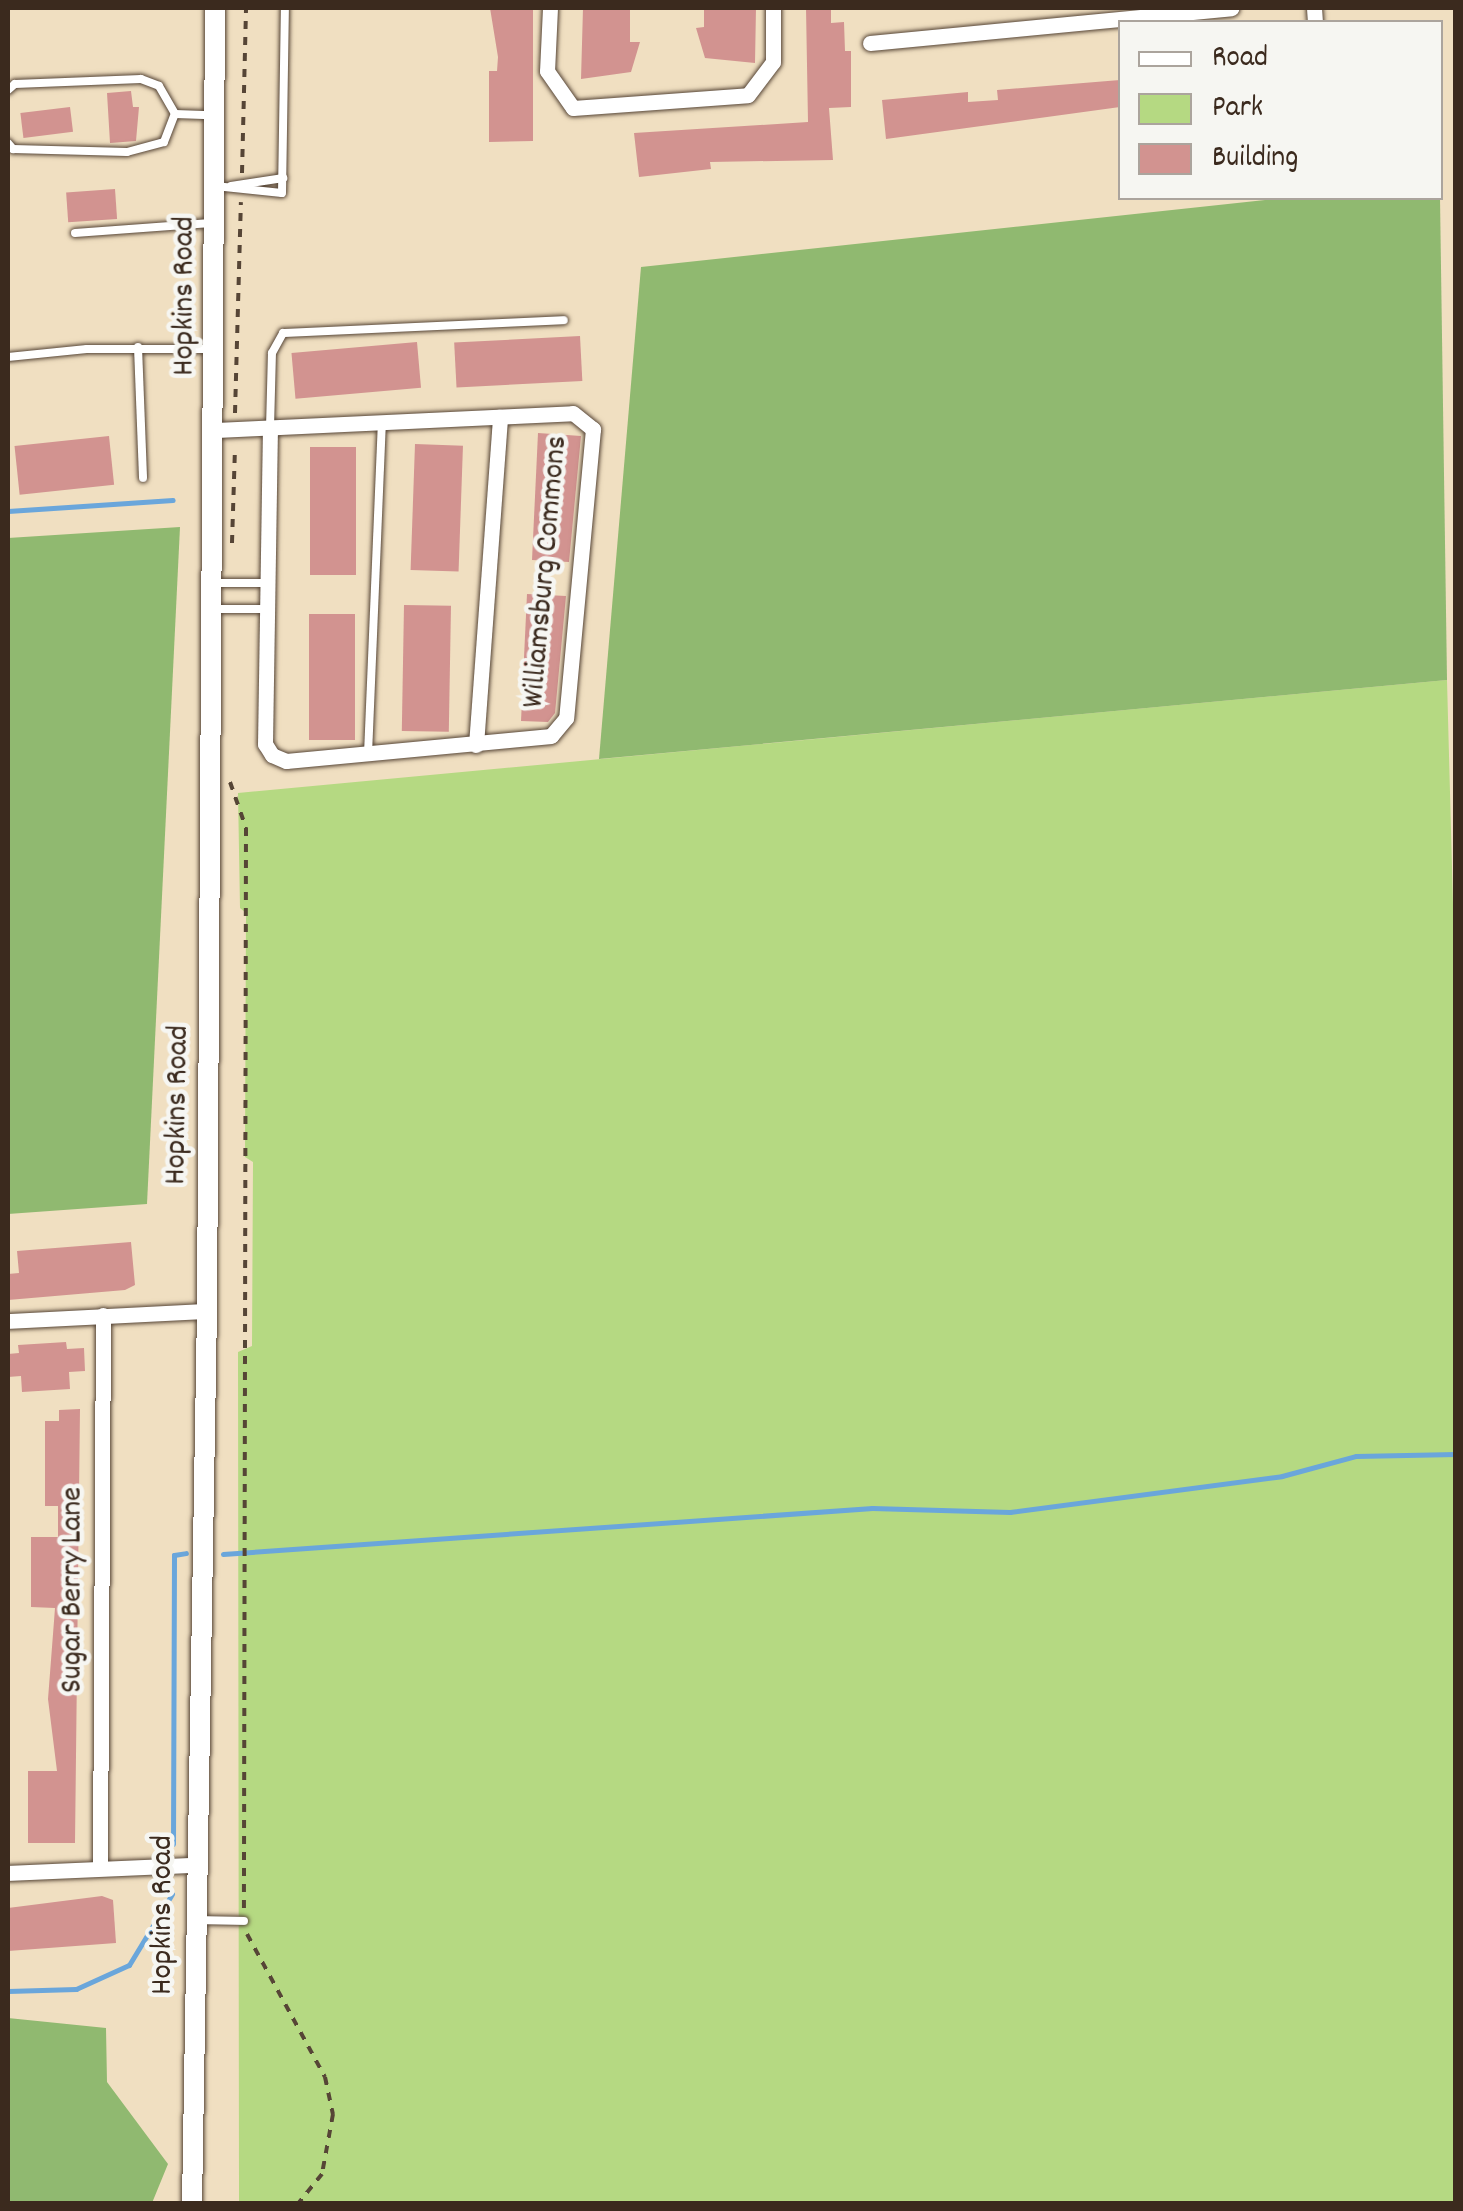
<!DOCTYPE html>
<style>
body{margin:0}
#map{position:relative;width:1463px;height:2211px;overflow:hidden;background:#f0dfc1;font-family:Dekko,sans-serif}
div>[style]{position:absolute}
[style*='--x']{left:calc(var(--x)*1px);top:calc(var(--y)*1px);width:calc(var(--w)*1px);rotate:calc(var(--a)*1deg)}
.green>*{inset:0;background:#b5d982}
.forest>*{inset:0;background:#90b970}
.stream>*{height:5px;margin:-2.5px;padding:0 2.5px;transform-origin:2.5px;border-radius:2.5px;background:#6aa6db}
.building>*{inset:0;background:#d29390;transform-origin:0 0}
.path>*{height:4px;margin-top:-2px;transform-origin:0;background:repeating-linear-gradient(90deg,#564536 0 8px,transparent 0 16px)}
.roads{filter:drop-shadow(0 0 2px #564536) drop-shadow(0 0 2px #564536)}
.lane>*{height:8px;margin:-4px;padding:0 4px;transform-origin:4px;border-radius:4px;background:#fff}
.street>*{height:15px;margin:-7.5px;padding:0 7.5px;transform-origin:7.5px;border-radius:7.5px;background:#fff}
.secondary>*{height:20px;margin:-10px;padding:0 10px;transform-origin:10px;border-radius:10px;background:#fff}
span{translate:-50% -50%;white-space:nowrap;text-align:center;line-height:1.15;-webkit-text-stroke:9px #f6f6f2;paint-order:stroke}
.street-label{font-size:32px;color:#3b2a1e}
.frame{position:absolute;inset:0;border:10px solid #3b2a1e;pointer-events:none}
.legend{position:absolute;left:1118px;top:20px;width:325px;height:180px;box-sizing:border-box;background:#f6f6f2;border:2px solid #aba49d;margin:0;padding:12px 18px;list-style:none;font-size:30px;color:#3b2a1e}
.legend li{display:flex;align-items:center;gap:20px;height:50px}
.legend b{width:50px;border:2px solid #aba49d}
</style>
<div id="map">
<div class="green">
<div style="clip-path:polygon(1447px 680px,1456px 1017px,1455px 2203px,239px 2203px,238px 1352px,252px 1346px,253px 1162px,245px 1157px,246px 913px,240px 908px,238px 793px)"></div>
</div>
<div class="forest">
<div style="clip-path:polygon(1284px 198px,1440px 198px,1447px 680px,599px 759px,641px 267px)"></div>
<div style="clip-path:polygon(180px 527px,147px 1204px,8px 1214px,8px 538px)"></div>
<div style="clip-path:polygon(8px 2018px,106px 2028px,107px 2082px,168px 2164px,152px 2203px,8px 2203px)"></div>
</div>
<div class="stream">
<div style="--x:8;--y:511;--w:165;--a:-3.8"></div>
<div style="--x:223;--y:1554;--w:651;--a:-4.05"></div>
<div style="--x:872;--y:1508;--w:138;--a:1.7"></div>
<div style="--x:1010;--y:1512;--w:274;--a:-7.5"></div>
<div style="--x:1282;--y:1476;--w:77;--a:-15.1"></div>
<div style="--x:1356;--y:1456;--w:100;--a:-1.1"></div>
<div style="--x:173;--y:1844;--w:289;--a:-89.8"></div>
<div style="--x:174;--y:1555;--w:12;--a:-9"></div>
<div style="--x:8;--y:1991;--w:68;--a:-1.7"></div>
<div style="--x:76;--y:1989;--w:58;--a:-24.4"></div>
<div style="--x:129;--y:1965;--w:83;--a:-58.8"></div>
</div>
<div class="building">
<div style="clip-path:polygon(490px 8px,533px 8px,533px 141px,489px 142px,489px 71px,497px 71px,498px 57px)"></div>
<div style="clip-path:polygon(583px 8px,630px 8px,630px 42px,640px 42px,631px 72px,581px 79px)"></div>
<div style="clip-path:polygon(704px 8px,756px 8px,755px 63px,705px 58px,696px 28px,704px 27px)"></div>
<div style="clip-path:polygon(806px 8px,831px 8px,831px 23px,844px 22px,845px 51px,851px 51px,851px 107px,829px 108px,833px 160px,710px 162px,711px 169px,639px 177px,634px 133px,808px 122px)"></div>
<div style="clip-path:polygon(1120px 80px,1120px 107px,886px 139px,882px 100px,968px 92px,968px 102px,998px 100px,997px 90px)"></div>
<div style="clip-path:polygon(131px 91px,133px 107px,139px 107px,136px 141px,110px 143px,107px 93px)"></div>
<div style="left:70px;top:107px;width:25px;height:50px;rotate:83deg"></div>
<div style="left:115px;top:189px;width:30px;height:49px;rotate:86deg"></div>
<div style="left:580px;top:336px;width:45px;height:126px;rotate:87deg"></div>
<div style="left:417px;top:342px;width:46px;height:126px;rotate:85deg"></div>
<div style="clip-path:polygon(538px 433px,581px 436px,569px 562px,532px 560px)"></div>
<div style="left:109px;top:436px;width:49px;height:95px;rotate:84deg"></div>
<div style="left:415px;top:444px;width:48px;height:126px;rotate:2deg"></div>
<div style="left:310px;top:447px;width:46px;height:128px"></div>
<div style="clip-path:polygon(527px 594px,566px 596px,555px 713px,548px 722px,521px 721px)"></div>
<div style="left:404px;top:605px;width:47px;height:126px;rotate:1deg"></div>
<div style="left:309px;top:614px;width:46px;height:126px"></div>
<div style="clip-path:polygon(131px 1242px,135px 1285px,125px 1290px,8px 1300px,8px 1274px,19px 1273px,17px 1251px)"></div>
<div style="clip-path:polygon(66px 1342px,67px 1349px,84px 1348px,85px 1371px,69px 1372px,70px 1389px,22px 1392px,21px 1376px,8px 1377px,8px 1354px,19px 1353px,18px 1345px)"></div>
<div style="clip-path:polygon(80px 1409px,75px 1843px,28px 1843px,28px 1771px,57px 1771px,48px 1699px,55px 1608px,31px 1607px,31px 1537px,58px 1537px,58px 1506px,45px 1506px,45px 1421px,59px 1421px,59px 1410px)"></div>
<div style="clip-path:polygon(102px 1896px,113px 1900px,116px 1943px,8px 1951px,8px 1908px)"></div>
</div>
<div class="path">
<div style="--x:242;--y:173;--w:165;--a:-88.6"></div>
<div style="--x:235;--y:413;--w:211;--a:-88.4"></div>
<div style="--x:232;--y:543;--w:96;--a:-88.2"></div>
<div style="--x:230;--y:782;--w:49;--a:70.8"></div>
<div style="--x:246;--y:828;--w:1082;--a:90.11"></div>
<div style="--x:247;--y:1934;--w:163;--a:61.4"></div>
<div style="--x:325;--y:2077;--w:38;--a:78"></div>
<div style="--x:333;--y:2114;--w:61;--a:100.4"></div>
<div style="--x:322;--y:2174;--w:38;--a:129"></div>
</div>
<div class="roads">
<div class="lane">
<div style="--x:8;--y:90;--w:9;--a:-41"></div>
<div style="--x:15;--y:84;--w:126;--a:-2.3"></div>
<div style="--x:141;--y:79;--w:19;--a:21"></div>
<div style="--x:159;--y:86;--w:32;--a:60"></div>
<div style="--x:175;--y:114;--w:36;--a:2"></div>
<div style="--x:8;--y:143;--w:8;--a:50"></div>
<div style="--x:13;--y:149;--w:114;--a:1.5"></div>
<div style="--x:127;--y:152;--w:38;--a:-15"></div>
<div style="--x:164;--y:142;--w:30;--a:-69"></div>
<div style="--x:215;--y:186;--w:67;--a:6"></div>
<div style="--x:282;--y:193;--w:185;--a:-89.1"></div>
<div style="--x:231;--y:186;--w:53;--a:-8.7"></div>
<div style="--x:75;--y:233;--w:136;--a:-4.2"></div>
<div style="--x:138;--y:347;--w:131;--a:87.8"></div>
<div style="--x:8;--y:357;--w:79;--a:-5.8"></div>
<div style="--x:87;--y:349;--w:124;--a:0"></div>
<div style="--x:270;--y:428;--w:75;--a:-88.5"></div>
<div style="--x:272;--y:353;--w:23;--a:-61"></div>
<div style="--x:283;--y:333;--w:281;--a:-2.6"></div>
<div style="--x:215;--y:583;--w:51;--a:0"></div>
<div style="--x:215;--y:609;--w:51;--a:0"></div>
<div style="--x:368;--y:754;--w:330;--a:-87.6"></div>
<div style="--x:198;--y:1920;--w:46;--a:1.2"></div>
</div>
<div class="street">
<div style="--x:550;--y:8;--w:63;--a:92.7"></div>
<div style="--x:547;--y:71;--w:45;--a:54.9"></div>
<div style="--x:573;--y:108;--w:175;--a:-4.2"></div>
<div style="--x:748;--y:95;--w:41;--a:-52.9"></div>
<div style="--x:773;--y:62;--w:54;--a:-90"></div>
<div style="--x:1314;--y:8;--w:14;--a:86"></div>
<div style="--x:870;--y:43;--w:363;--a:-5.5"></div>
<div style="--x:216;--y:430;--w:357;--a:-2.7"></div>
<div style="--x:573;--y:413;--w:26;--a:39"></div>
<div style="--x:593;--y:429;--w:290;--a:95.3"></div>
<div style="--x:566;--y:718;--w:23;--a:130"></div>
<div style="--x:551;--y:736;--w:266;--a:174.6"></div>
<div style="--x:286;--y:761;--w:15;--a:-157"></div>
<div style="--x:272;--y:755;--w:13;--a:-122"></div>
<div style="--x:265;--y:744;--w:316;--a:-89.1"></div>
<div style="--x:476;--y:745;--w:329;--a:-85.8"></div>
<div style="--x:8;--y:1321;--w:199;--a:-2.9"></div>
<div style="--x:100;--y:1866;--w:551;--a:-89.69"></div>
<div style="--x:8;--y:1873;--w:186;--a:-2.5"></div>
</div>
<div class="secondary">
<div style="--x:192;--y:2204;--w:893;--a:-89.04"></div>
<div style="--x:207;--y:1311;--w:1303;--a:-89.65"></div>
</div>
</div>
<div class="street-label">
<span style="left:186px;top:296px;rotate:-90deg">Hopkins Road</span>
<span style="left:547px;top:572px;rotate:-85deg">Williamsburg Commons</span>
<span style="left:179px;top:1105px;rotate:-89deg">Hopkins Road</span>
<span style="left:74px;top:1590px;rotate:-90deg">Sugar Berry Lane</span>
<span style="left:164px;top:1915px;rotate:-90deg">Hopkins Road</span>
</div>
<div class="frame"></div>
<ul class="legend">
<li><b style="height:12px;background:#fff"></b>Road</li>
<li><b style="height:28px;background:#b5d982"></b>Park</li>
<li><b style="height:28px;background:#d29390"></b>Building</li>
</ul>
</div>
